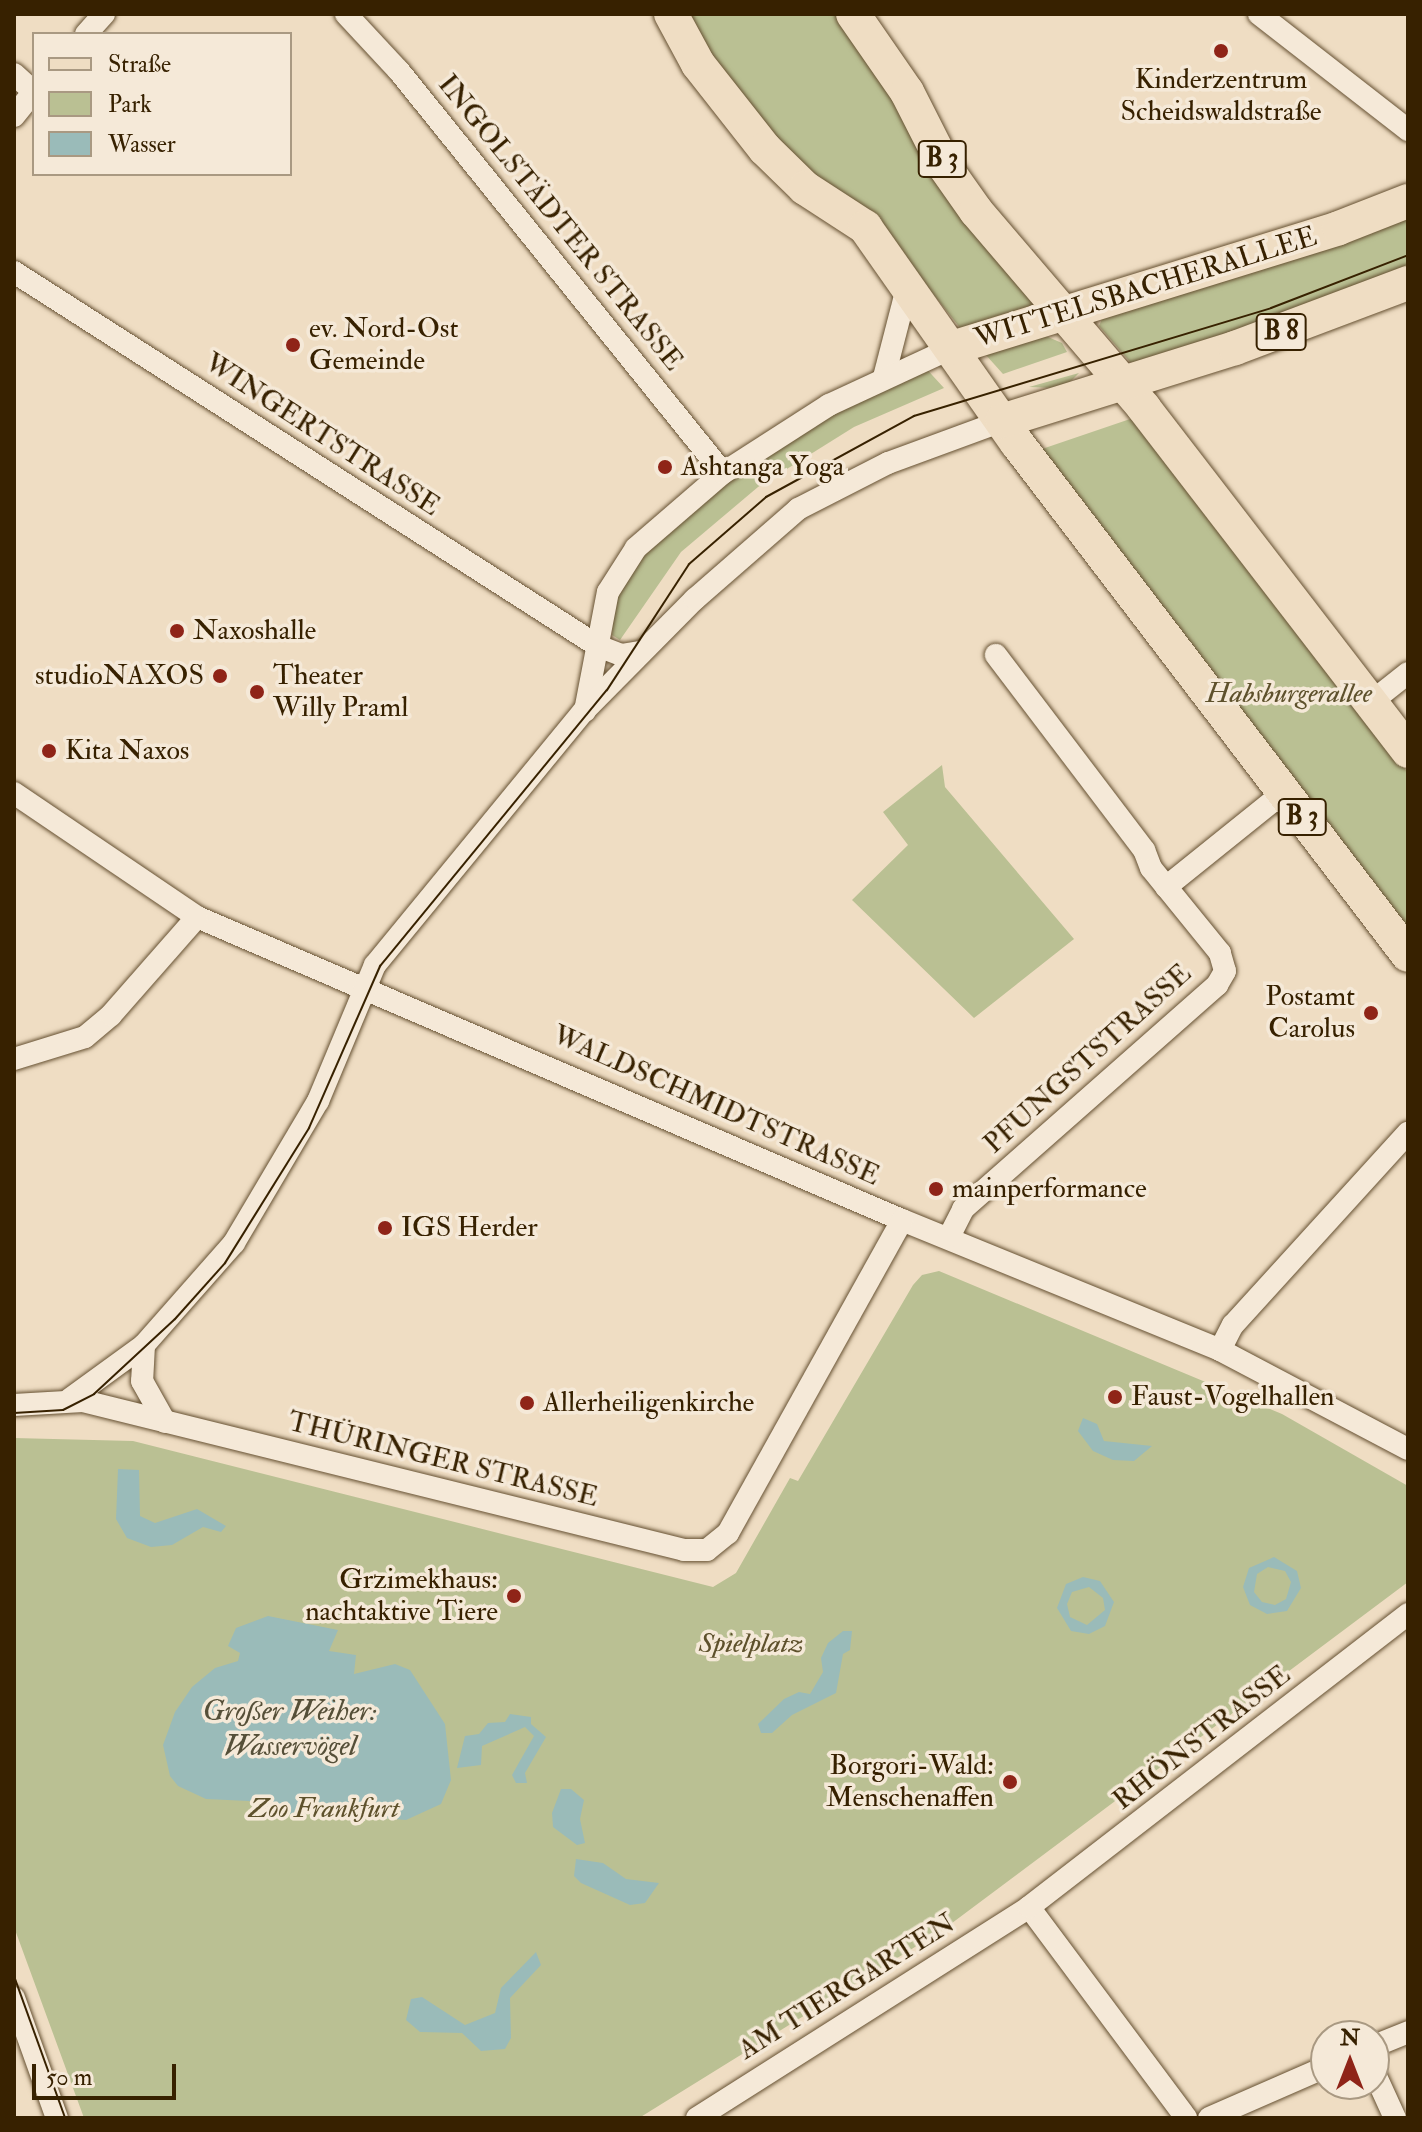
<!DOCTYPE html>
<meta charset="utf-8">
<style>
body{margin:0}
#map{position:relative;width:1422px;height:2132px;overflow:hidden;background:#efddc3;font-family:"IM FELL Double Pica",serif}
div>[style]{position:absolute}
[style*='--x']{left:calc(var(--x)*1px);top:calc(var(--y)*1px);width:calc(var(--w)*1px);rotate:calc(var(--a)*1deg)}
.green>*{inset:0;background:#bac093}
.water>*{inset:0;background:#9abbb9}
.roads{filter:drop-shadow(0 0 2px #655031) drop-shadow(0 0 2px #655031)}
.minor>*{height:22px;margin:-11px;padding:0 11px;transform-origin:11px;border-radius:11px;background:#f5e9d8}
.primary>*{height:34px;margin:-17px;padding:0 17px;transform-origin:17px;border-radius:17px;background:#efddc3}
.tram>*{height:2px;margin:-1px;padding:0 1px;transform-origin:1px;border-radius:1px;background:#372100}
.dots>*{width:22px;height:22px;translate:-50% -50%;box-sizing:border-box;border:4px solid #f5e9d8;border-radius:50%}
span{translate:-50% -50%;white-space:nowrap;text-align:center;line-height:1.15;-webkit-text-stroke:7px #f5e9d8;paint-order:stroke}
.shield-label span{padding:2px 6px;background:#f5e9d8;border:2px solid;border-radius:6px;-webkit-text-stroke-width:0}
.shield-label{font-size:26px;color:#372100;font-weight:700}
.poi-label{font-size:28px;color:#372100}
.left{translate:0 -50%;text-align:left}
.right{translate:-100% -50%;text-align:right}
.street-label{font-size:28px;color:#372100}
.park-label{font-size:28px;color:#5e512c;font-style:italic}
.water-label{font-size:30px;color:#554f38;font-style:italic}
.frame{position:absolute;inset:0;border:16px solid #372100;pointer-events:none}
.legend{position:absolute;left:32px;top:32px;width:260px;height:144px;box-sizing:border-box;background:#f5e9d8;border:2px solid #a99982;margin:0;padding:10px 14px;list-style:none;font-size:24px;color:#372100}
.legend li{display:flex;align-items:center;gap:16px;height:40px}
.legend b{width:40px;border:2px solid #a99982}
.north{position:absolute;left:1310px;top:2020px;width:80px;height:80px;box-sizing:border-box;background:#f5e9d8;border:2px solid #a99982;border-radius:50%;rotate:0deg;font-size:22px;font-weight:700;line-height:32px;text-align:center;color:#372100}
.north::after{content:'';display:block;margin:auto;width:28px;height:36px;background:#8f2418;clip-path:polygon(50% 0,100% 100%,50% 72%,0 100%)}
.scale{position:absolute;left:32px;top:2064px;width:144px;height:36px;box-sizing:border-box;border:4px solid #372100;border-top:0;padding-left:10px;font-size:24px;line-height:28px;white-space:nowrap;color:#372100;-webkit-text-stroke:6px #f5e9d8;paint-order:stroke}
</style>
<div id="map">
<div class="green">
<div style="clip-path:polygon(682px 14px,840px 14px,1039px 308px,965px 334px,922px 280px,793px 162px)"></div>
<div style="clip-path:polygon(1408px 213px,1408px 272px,1302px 312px,1131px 363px,1099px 326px,1102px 319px)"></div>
<div style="clip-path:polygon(1041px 334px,1062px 343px,1067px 352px,1003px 374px,985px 354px)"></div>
<div style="clip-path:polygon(922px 364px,944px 388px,854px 427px,758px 487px,681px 552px,620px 640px,612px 635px,615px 598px,636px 558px,727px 478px,832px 409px)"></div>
<div style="clip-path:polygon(1079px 373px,1069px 383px,1054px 388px,1029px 387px)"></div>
<div style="clip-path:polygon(1136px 417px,1408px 773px,1408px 933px,1042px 449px)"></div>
<div style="clip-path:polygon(942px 765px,945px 787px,1074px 939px,974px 1018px,852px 900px,908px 845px,883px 812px)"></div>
<div style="clip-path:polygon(939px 1271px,1282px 1414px,1408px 1486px,1408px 1582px,944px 1929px,639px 2118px,84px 2118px,14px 1927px,14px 1438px,133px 1441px,713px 1587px,736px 1573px,790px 1478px,798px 1481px,913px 1285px,922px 1275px)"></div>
</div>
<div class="water">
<div style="clip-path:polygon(1083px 1418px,1097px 1424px,1104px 1441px,1152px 1446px,1134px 1461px,1113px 1460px,1093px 1451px,1078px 1431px)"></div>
<div style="clip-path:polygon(118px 1469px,139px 1470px,140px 1516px,155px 1523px,197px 1509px,226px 1526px,221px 1532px,203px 1527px,172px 1545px,151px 1547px,127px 1538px,116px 1519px)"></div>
<div style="clip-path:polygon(evenodd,1274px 1557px,1297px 1571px,1301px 1588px,1287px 1611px,1267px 1614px,1250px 1605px,1243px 1587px,1249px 1568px,1274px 1557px,1268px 1567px,1285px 1571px,1291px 1582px,1286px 1599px,1275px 1605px,1262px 1602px,1254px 1592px,1257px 1574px,1268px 1567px)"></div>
<div style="clip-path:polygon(evenodd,1083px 1577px,1100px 1581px,1114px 1602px,1105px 1626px,1089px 1634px,1071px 1631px,1057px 1608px,1066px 1584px,1083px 1577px,1089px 1587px,1103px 1598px,1105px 1610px,1087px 1625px,1070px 1617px,1067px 1604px,1072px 1592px,1089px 1587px)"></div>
<div style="clip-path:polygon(268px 1616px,338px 1630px,329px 1651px,356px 1655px,354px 1674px,395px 1664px,410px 1670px,445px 1724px,451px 1780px,441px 1804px,406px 1820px,383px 1818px,361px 1808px,317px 1808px,294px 1815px,249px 1801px,206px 1799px,178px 1786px,170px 1776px,163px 1745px,175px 1712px,192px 1687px,215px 1668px,238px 1661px,240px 1653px,228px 1646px,236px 1628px)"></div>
<div style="clip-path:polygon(843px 1631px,852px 1631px,850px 1650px,843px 1654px,836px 1693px,792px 1715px,772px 1733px,761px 1733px,758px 1724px,784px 1699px,799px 1692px,810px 1694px,823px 1672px,821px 1658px,828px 1643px)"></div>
<div style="clip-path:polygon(510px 1714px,531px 1717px,531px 1724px,546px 1737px,525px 1773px,527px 1783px,516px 1783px,512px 1775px,534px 1736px,525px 1727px,482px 1746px,481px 1765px,457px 1768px,465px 1736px,479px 1734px,488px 1723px,505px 1722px)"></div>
<div style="clip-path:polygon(561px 1789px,571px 1789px,584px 1800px,580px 1819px,585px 1843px,577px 1845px,553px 1827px,552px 1813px)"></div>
<div style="clip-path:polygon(576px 1859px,603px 1863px,626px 1879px,659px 1883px,645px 1903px,630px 1905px,581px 1883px,574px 1876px)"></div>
<div style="clip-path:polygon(536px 1952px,541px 1965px,510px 1998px,511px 2038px,505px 2049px,481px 2051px,462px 2033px,420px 2032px,406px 2020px,411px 1999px,422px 1997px,465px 2025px,495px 2013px,501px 1988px)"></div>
</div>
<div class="roads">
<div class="minor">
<div style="--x:346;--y:14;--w:78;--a:47.1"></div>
<div style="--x:399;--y:71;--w:516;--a:51.13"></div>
<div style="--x:1259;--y:14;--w:189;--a:37.9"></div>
<div style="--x:86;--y:34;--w:27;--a:-48"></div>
<div style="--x:14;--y:74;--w:27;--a:42"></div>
<div style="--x:14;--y:116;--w:32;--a:-51"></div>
<div style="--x:14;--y:272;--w:693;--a:32.64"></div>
<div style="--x:598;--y:646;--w:25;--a:21"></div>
<div style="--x:621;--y:655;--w:20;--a:-9"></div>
<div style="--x:884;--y:377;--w:96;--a:-75.5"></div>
<div style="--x:1370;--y:703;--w:48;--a:-38.3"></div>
<div style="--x:585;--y:711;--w:121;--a:-79.1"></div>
<div style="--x:608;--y:592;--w:52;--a:-57.5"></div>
<div style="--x:636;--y:548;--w:115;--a:-40.8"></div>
<div style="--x:723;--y:473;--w:126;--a:-32.7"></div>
<div style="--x:829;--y:405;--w:136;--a:-24.9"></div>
<div style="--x:14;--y:793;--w:221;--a:34.1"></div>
<div style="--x:197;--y:917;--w:767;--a:23.26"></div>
<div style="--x:902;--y:1220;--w:344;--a:22.2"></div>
<div style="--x:1220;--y:1350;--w:212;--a:27.8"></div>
<div style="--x:1166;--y:887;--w:150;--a:-38.8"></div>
<div style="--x:14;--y:1059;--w:74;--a:-17.2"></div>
<div style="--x:85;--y:1037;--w:34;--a:-40"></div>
<div style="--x:111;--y:1015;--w:130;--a:-48.7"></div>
<div style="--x:949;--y:1237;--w:31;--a:-63"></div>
<div style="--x:963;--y:1209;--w:339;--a:-41.4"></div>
<div style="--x:1217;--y:985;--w:16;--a:-60"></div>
<div style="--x:1225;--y:971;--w:19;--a:-106"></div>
<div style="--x:1220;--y:953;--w:109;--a:-129.1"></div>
<div style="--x:1151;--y:868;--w:19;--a:-111"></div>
<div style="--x:1144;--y:850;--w:245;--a:-127.2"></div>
<div style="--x:144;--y:1345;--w:36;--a:93"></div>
<div style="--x:142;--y:1381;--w:47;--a:60.7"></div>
<div style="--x:1220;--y:1350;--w:28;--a:-63"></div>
<div style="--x:1233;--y:1325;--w:260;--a:-47.7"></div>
<div style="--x:70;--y:1399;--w:92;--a:-36.1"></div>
<div style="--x:144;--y:1345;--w:136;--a:-48.6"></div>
<div style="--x:234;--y:1243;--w:165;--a:-59.4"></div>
<div style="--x:318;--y:1101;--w:147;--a:-67.3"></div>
<div style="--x:375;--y:965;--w:329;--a:-50.6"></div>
<div style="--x:584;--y:711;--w:158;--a:-45.3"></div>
<div style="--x:695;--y:599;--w:137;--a:-41.1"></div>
<div style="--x:798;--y:509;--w:101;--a:-27.1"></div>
<div style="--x:888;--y:463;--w:121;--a:-20.2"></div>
<div style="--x:14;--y:1405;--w:69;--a:-3.3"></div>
<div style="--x:83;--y:1401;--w:619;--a:13.92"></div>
<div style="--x:684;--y:1550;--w:23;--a:0"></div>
<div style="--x:707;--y:1550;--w:27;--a:-39"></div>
<div style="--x:728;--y:1533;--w:358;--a:-60.9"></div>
<div style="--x:1029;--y:1907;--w:263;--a:53.3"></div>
<div style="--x:14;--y:1998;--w:127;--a:70.3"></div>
<div style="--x:1374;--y:2046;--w:37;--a:-22"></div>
<div style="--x:1374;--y:2072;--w:51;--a:65.5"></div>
<div style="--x:697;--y:2118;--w:393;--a:-32.4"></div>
<div style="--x:1029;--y:1907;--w:479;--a:-37.7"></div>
<div style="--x:1209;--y:2118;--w:128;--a:-23.6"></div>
</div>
<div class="primary">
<div style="--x:671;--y:14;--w:57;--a:61.6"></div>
<div style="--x:698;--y:64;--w:108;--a:51.8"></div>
<div style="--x:765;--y:149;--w:56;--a:44.3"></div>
<div style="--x:805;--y:188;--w:72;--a:33"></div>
<div style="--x:865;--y:227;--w:264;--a:54.9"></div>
<div style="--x:1017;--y:443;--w:644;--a:52.63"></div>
<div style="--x:853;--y:14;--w:95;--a:55.3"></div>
<div style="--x:907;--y:92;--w:84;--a:63.1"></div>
<div style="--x:945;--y:167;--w:54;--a:54.8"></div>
<div style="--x:976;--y:211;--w:259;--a:49.5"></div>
<div style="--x:1144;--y:408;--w:433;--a:52.4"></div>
<div style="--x:952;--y:348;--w:405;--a:-17.2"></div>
<div style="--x:1339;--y:228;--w:74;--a:-21.4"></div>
<div style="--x:1002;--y:421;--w:244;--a:-17.4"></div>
<div style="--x:1235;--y:348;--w:185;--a:-20.6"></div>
</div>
</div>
<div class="tram">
<div style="--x:14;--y:1413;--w:49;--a:-3.5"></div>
<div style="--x:63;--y:1410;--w:35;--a:-27"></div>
<div style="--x:94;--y:1394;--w:110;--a:-42.8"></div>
<div style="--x:175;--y:1319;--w:75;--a:-48.2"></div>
<div style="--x:225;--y:1263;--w:159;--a:-58.1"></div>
<div style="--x:309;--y:1128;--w:177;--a:-66.3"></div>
<div style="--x:380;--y:966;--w:357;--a:-50.6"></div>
<div style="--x:607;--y:690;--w:150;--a:-56.9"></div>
<div style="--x:689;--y:564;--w:102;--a:-41"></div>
<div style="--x:766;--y:497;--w:169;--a:-28.7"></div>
<div style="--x:914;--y:416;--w:373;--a:-16.8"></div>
<div style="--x:1271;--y:308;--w:147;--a:-21.1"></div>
<div style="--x:14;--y:1976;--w:151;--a:70.2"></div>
</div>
<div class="dots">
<div style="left:1221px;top:51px;background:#8f2418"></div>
<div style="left:293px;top:345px;background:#8f2418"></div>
<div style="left:665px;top:467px;background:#8f2418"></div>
<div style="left:177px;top:631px;background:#8f2418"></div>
<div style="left:220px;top:676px;background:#8f2418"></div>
<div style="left:257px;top:692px;background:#8f2418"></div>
<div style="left:49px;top:751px;background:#8f2418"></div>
<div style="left:1371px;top:1013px;background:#8f2418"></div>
<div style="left:936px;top:1189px;background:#8f2418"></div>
<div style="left:385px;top:1228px;background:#8f2418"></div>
<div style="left:1115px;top:1397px;background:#8f2418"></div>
<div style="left:527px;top:1403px;background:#8f2418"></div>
<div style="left:514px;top:1596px;background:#8f2418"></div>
<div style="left:1010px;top:1782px;background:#8f2418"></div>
</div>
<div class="shield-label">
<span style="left:942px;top:159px">B 3</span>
<span style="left:1281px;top:332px">B 8</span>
<span style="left:1302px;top:817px">B 3</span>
</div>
<div class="poi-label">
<span style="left:1221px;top:96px">Kinderzentrum<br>Scheidswaldstraße</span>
<span class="left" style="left:309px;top:345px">ev. Nord-Ost<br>Gemeinde</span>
<span class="left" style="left:681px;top:467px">Ashtanga Yoga</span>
<span class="left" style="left:193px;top:631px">Naxoshalle</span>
<span class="right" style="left:204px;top:676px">studioNAXOS</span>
<span class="left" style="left:273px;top:692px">Theater<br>Willy Praml</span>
<span class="left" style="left:65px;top:751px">Kita Naxos</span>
<span class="right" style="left:1355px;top:1013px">Postamt<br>Carolus</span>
<span class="left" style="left:952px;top:1189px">mainperformance</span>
<span class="left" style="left:401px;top:1228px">IGS Herder</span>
<span class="left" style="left:1131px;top:1397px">Faust-Vogelhallen</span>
<span class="left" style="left:543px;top:1403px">Allerheiligenkirche</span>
<span class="right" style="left:498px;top:1596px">Grzimekhaus:<br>nachtaktive Tiere</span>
<span class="right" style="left:994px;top:1782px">Borgori-Wald:<br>Menschenaffen</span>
</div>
<div class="street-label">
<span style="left:560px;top:223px;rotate:51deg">INGOLSTÄDTER STRASSE</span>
<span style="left:1146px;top:288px;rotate:-17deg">WITTELSBACHERALLEE</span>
<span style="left:322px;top:435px;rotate:33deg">WINGERTSTRASSE</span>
<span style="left:1088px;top:1059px;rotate:-42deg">PFUNGSTSTRASSE</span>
<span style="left:716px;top:1106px;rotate:24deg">WALDSCHMIDTSTRASSE</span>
<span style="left:443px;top:1460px;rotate:14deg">THÜRINGER STRASSE</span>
<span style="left:1202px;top:1738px;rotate:-38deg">RHÖNSTRASSE</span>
<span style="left:847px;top:1987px;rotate:-32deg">AM TIERGARTEN</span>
</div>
<div class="park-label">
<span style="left:1289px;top:694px">Habsburgerallee</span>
<span style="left:751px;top:1644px">Spielplatz</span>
<span style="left:324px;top:1809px">Zoo Frankfurt</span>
</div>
<div class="water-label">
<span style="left:290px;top:1728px">Großer Weiher:<br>Wasservögel</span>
</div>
<div class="frame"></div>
<ul class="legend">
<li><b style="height:10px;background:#efddc3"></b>Straße</li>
<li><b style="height:22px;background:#bac093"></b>Park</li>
<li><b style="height:22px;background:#9abbb9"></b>Wasser</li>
</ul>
<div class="north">N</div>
<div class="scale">50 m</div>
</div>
